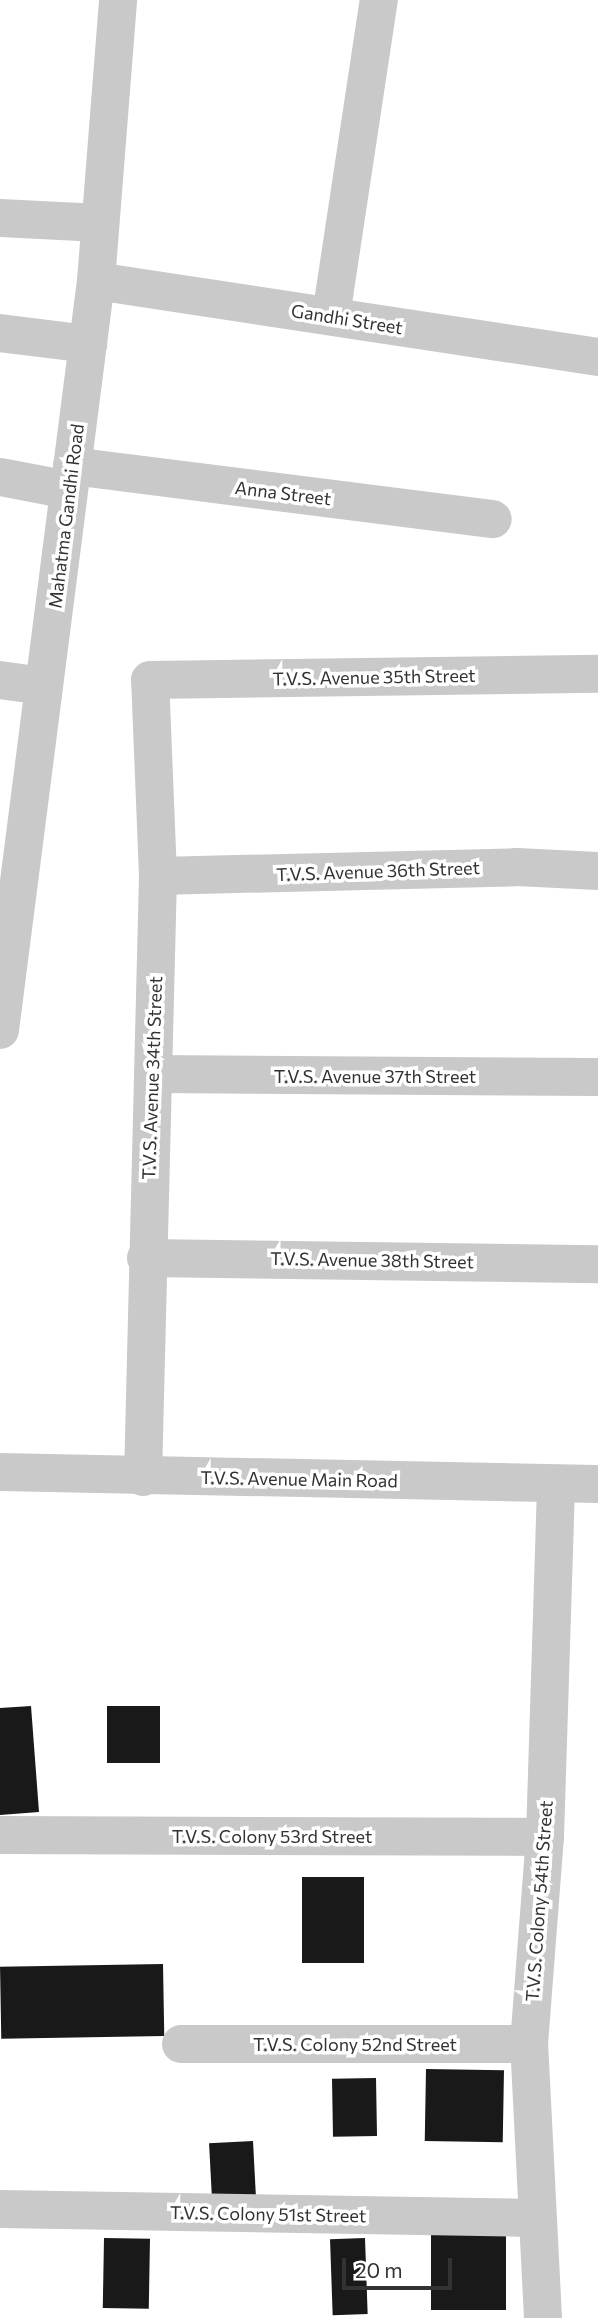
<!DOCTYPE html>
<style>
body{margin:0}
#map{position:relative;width:598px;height:2318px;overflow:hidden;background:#fff;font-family:Commissioner,sans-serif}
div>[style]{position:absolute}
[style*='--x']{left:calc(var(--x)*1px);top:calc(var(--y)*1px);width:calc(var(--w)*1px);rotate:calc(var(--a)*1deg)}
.building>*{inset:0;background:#191919;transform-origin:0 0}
.minor>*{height:38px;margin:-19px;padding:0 19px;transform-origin:19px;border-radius:19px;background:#c9c9c9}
span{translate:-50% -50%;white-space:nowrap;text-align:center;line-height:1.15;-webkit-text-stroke:7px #fff;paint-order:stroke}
.street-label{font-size:18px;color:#323232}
.scale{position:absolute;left:342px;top:2258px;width:110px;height:32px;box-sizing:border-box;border:4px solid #323232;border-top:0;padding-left:9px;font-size:21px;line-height:24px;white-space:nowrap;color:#323232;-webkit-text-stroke:5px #fff;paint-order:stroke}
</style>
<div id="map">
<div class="building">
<div style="clip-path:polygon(31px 1706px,39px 1812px,0 1815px,0 1708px)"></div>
<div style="left:107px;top:1706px;width:53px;height:57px"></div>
<div style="left:302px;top:1877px;width:62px;height:86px"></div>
<div style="left:163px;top:1964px;width:72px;height:163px;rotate:89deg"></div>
<div style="left:426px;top:2069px;width:78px;height:72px;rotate:1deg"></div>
<div style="left:376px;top:2078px;width:58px;height:44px;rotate:89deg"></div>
<div style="left:253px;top:2141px;width:63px;height:44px;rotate:87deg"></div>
<div style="left:431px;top:2234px;width:75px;height:76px"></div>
<div style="left:104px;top:2238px;width:46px;height:70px;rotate:1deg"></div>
<div style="left:365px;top:2238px;width:76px;height:35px;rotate:88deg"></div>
</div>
<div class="minor">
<div style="--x:0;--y:218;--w:100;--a:2.9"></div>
<div style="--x:96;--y:281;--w:508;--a:8.61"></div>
<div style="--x:331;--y:316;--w:320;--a:-81.4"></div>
<div style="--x:0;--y:333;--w:89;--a:7.1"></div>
<div style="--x:72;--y:466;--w:424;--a:7.2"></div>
<div style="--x:0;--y:477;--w:70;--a:10.7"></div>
<div style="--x:0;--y:680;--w:44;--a:7.8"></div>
<div style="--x:158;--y:876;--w:359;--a:-1.4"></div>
<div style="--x:517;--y:867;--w:81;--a:2.8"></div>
<div style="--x:0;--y:1030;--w:755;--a:-82.7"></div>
<div style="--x:96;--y:281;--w:282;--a:-85.5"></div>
<div style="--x:153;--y:1074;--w:445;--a:0.4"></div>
<div style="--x:146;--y:1258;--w:452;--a:0.8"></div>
<div style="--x:0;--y:1472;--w:598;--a:1.15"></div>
<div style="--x:143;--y:1477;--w:601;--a:-88.57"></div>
<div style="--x:158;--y:876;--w:196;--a:-92.3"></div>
<div style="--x:150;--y:680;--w:448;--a:-0.8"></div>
<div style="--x:0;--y:1835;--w:545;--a:0.21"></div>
<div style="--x:181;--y:2044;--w:348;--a:0"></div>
<div style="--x:0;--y:2209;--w:536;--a:0.96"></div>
<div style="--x:543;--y:2318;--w:274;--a:-92.9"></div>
<div style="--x:529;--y:2044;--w:208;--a:-85.6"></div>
<div style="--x:545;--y:1837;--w:353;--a:-88.2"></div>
</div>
<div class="street-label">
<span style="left:347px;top:319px;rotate:9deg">Gandhi Street</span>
<span style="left:283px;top:493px;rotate:7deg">Anna Street</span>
<span style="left:66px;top:516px;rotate:-83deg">Mahatma Gandhi Road</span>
<span style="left:374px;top:677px;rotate:-1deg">T.V.S. Avenue 35th Street</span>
<span style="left:378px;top:871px;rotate:-2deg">T.V.S. Avenue 36th Street</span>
<span style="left:375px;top:1076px">T.V.S. Avenue 37th Street</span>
<span style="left:152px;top:1078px;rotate:-88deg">T.V.S. Avenue 34th Street</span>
<span style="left:372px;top:1260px;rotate:1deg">T.V.S. Avenue 38th Street</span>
<span style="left:299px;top:1479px;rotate:1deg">T.V.S. Avenue Main Road</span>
<span style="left:272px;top:1836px">T.V.S. Colony 53rd Street</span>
<span style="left:539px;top:1901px;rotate:-86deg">T.V.S. Colony 54th Street</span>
<span style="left:355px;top:2044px">T.V.S. Colony 52nd Street</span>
<span style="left:268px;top:2214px;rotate:1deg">T.V.S. Colony 51st Street</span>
</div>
<div class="scale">20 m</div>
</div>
